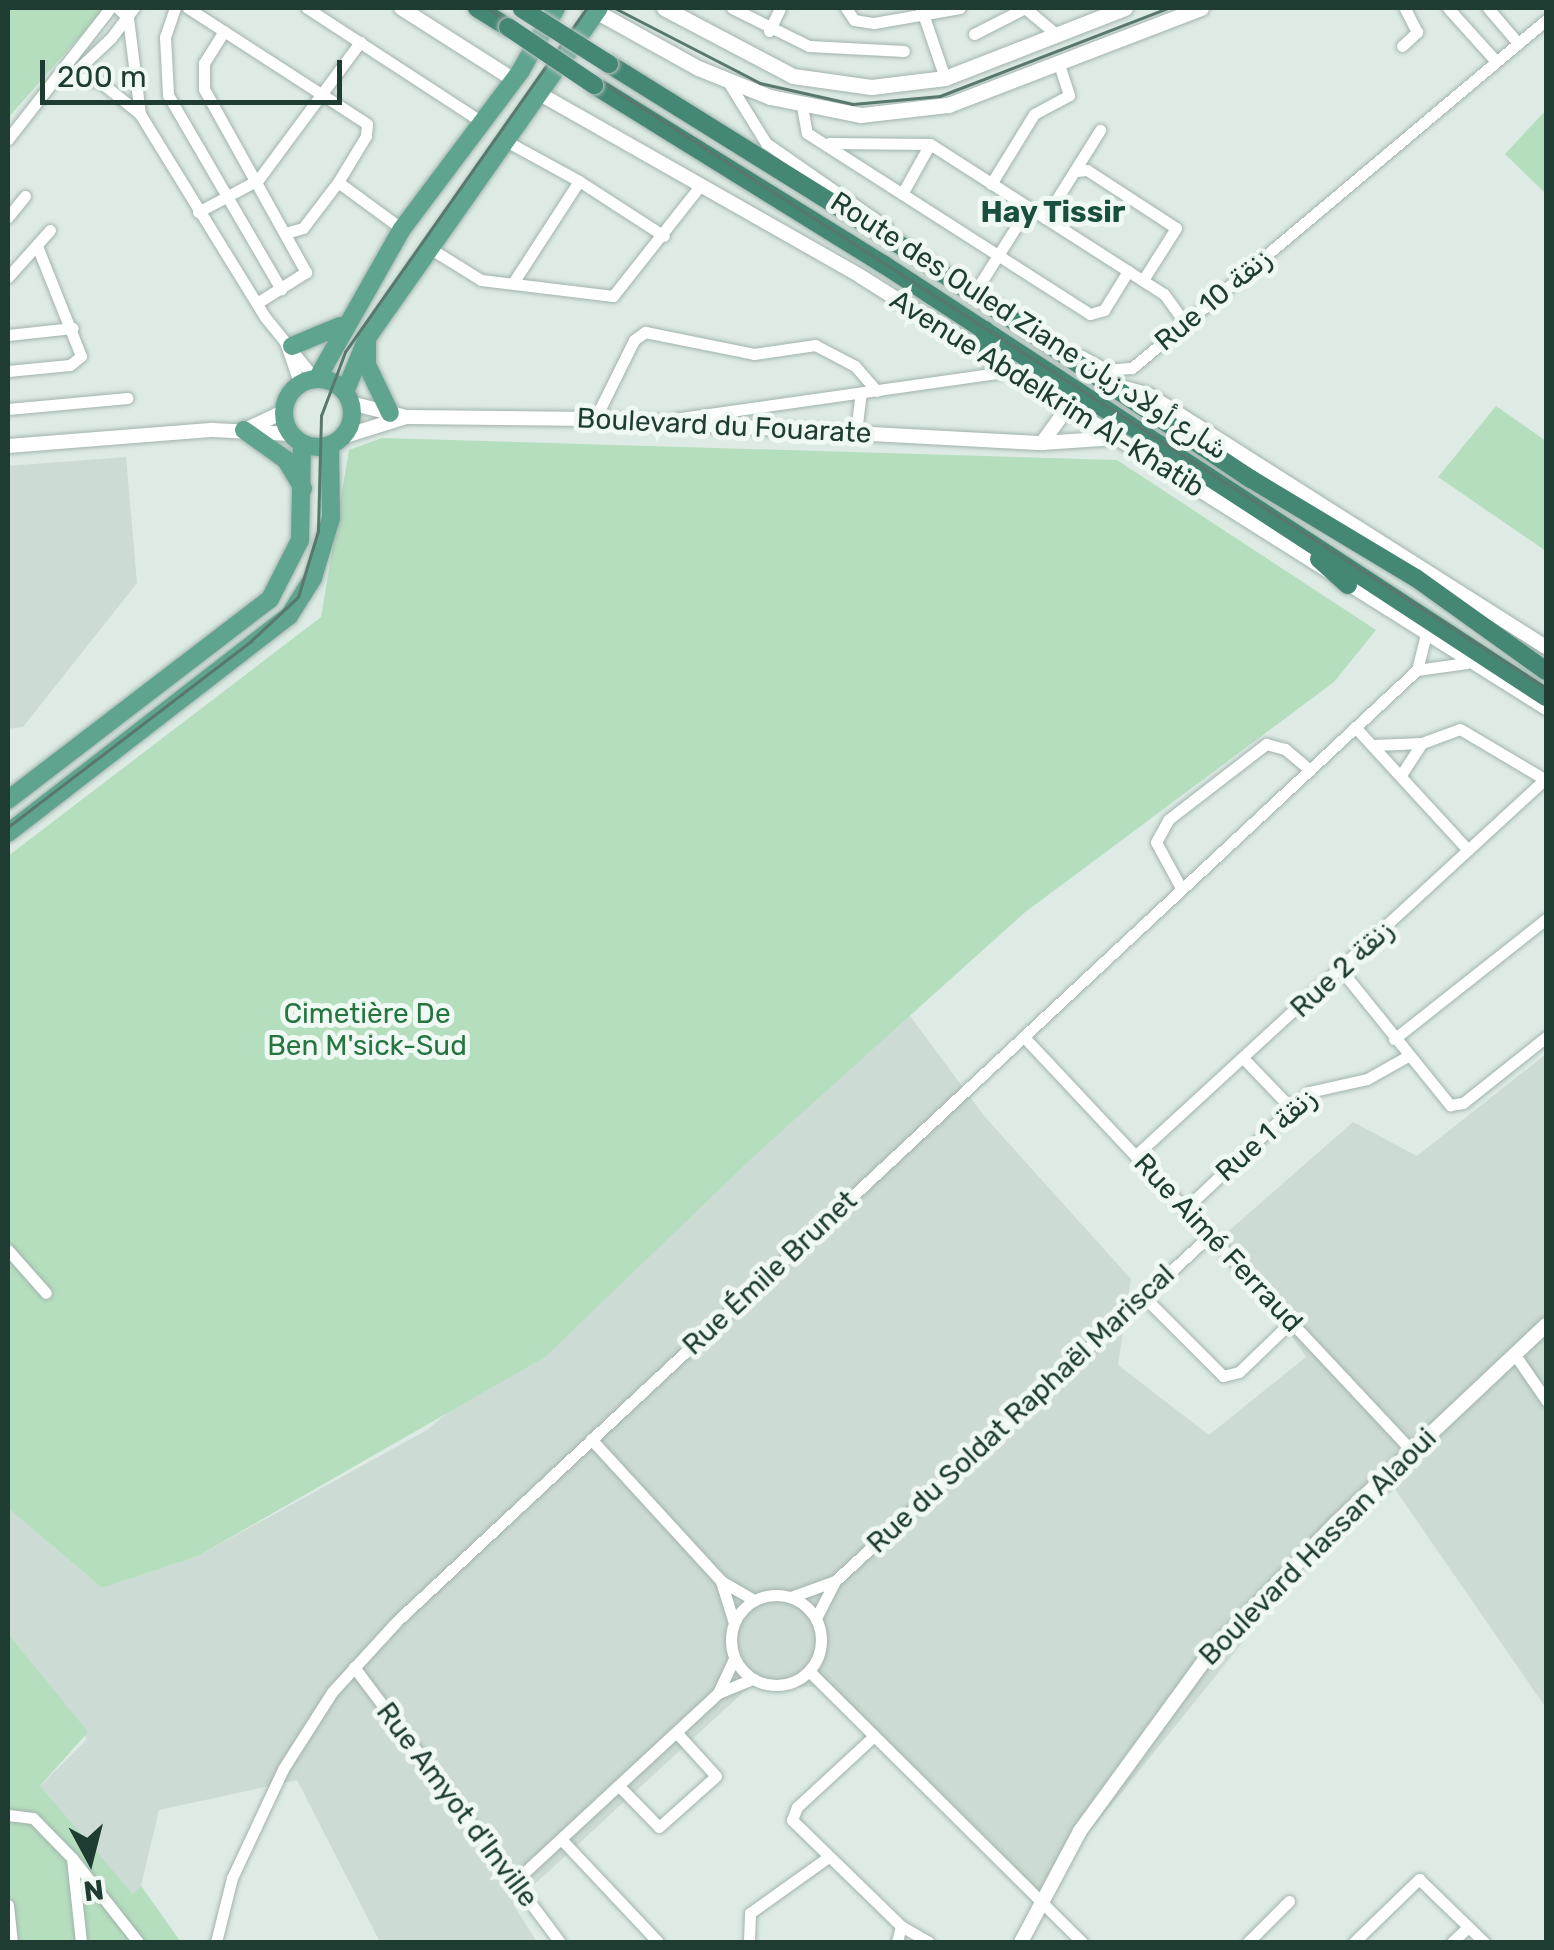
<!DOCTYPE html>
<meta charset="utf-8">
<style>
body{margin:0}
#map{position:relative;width:1554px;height:1950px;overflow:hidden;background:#deebe5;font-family:Rubik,"Noto Sans Arabic",sans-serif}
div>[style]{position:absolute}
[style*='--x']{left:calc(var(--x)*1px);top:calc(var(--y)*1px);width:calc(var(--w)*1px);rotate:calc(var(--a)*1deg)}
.built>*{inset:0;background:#ccdbd3}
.green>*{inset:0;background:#b5debe}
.roads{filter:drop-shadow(0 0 2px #a1b3ac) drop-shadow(0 0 2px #a1b3ac)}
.minor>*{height:11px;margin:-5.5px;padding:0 5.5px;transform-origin:5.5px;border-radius:5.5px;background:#fff}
.minor>.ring{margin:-5.5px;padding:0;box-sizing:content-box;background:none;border:11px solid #fff;border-radius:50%}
.tertiary>*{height:14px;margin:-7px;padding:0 7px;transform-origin:7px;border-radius:7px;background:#fff}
.secondary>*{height:15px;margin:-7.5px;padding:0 7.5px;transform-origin:7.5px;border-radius:7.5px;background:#fff}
.primary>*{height:18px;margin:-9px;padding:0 9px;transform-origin:9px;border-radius:9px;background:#5fa48f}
.primary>.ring{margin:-9px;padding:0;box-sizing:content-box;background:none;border:18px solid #5fa48f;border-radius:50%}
.trunk>*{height:18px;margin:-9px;padding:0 9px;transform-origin:9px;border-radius:9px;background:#448774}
.tram>*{height:2.5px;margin:-1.25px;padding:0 1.25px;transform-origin:1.25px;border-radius:1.25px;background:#58786e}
.bridges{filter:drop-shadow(0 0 2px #c0c8c6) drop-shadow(0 0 2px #c0c8c6)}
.trunk-bridge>*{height:18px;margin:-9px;padding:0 9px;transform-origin:9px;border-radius:9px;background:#448774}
span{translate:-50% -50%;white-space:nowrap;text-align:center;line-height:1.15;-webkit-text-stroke:10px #eff8f3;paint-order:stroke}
.street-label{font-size:28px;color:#1e3c32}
.park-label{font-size:28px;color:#267540}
.neighbourhood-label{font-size:30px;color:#194f3f;font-weight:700}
.frame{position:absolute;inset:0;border:10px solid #1e3c32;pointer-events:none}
.north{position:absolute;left:40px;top:1810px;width:100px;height:100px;-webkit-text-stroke:8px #eff8f3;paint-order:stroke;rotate:173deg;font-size:28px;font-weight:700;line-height:40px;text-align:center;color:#1e3c32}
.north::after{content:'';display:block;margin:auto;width:35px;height:45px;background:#1e3c32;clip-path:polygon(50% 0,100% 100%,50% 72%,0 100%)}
.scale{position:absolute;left:40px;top:60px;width:302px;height:45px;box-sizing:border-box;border:5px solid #1e3c32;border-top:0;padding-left:12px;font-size:30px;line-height:35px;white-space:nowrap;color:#1e3c32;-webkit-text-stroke:8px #eff8f3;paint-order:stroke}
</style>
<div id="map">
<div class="built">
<div style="clip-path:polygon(126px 457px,137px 583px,23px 727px,8px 729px,8px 466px)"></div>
<div style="clip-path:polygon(910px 1016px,985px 1117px,1131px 1279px,1118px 1365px,1209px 1435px,1306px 1357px,1223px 1236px,1353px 1122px,1417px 1156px,1546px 1054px,1546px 1708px,1395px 1489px,1282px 1594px,1033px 1902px,822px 1687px,749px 1687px,513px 1904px,537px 1942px,380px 1942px,297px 1780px,159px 1810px,141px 1886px,133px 1895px,40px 1786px,87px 1739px,8px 1638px,8px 1508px,102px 1588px,198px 1556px,427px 1430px)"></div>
</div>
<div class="green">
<div style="clip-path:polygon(8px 8px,105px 8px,8px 118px)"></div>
<div style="clip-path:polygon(1546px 110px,1546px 194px,1505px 154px)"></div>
<div style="clip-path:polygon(1496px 406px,1546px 441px,1546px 551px,1438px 477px)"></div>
<div style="clip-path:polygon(382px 438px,1117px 460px,1376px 630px,1334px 682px,1024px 913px,754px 1156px,545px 1357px,198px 1556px,102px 1588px,8px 1508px,8px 856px,321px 617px,349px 450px)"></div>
<div style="clip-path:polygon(8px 1634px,88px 1732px,40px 1786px,133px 1894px,141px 1886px,181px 1942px,8px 1942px)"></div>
</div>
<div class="roads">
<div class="minor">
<div style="--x:118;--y:8;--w:14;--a:45"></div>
<div style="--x:128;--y:18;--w:97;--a:82.9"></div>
<div style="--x:140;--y:114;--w:238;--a:58.4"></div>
<div style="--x:265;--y:317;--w:80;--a:51.1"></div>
<div style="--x:175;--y:8;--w:31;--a:109"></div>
<div style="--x:165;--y:37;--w:58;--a:87"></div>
<div style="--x:168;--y:95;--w:225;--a:59.8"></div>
<div style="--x:188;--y:8;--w:213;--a:32.9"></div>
<div style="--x:367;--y:124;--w:12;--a:95"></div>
<div style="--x:366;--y:136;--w:54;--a:121.3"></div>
<div style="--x:338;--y:182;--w:58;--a:127.3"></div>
<div style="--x:303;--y:228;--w:15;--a:164"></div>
<div style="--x:307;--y:8;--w:209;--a:33.1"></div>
<div style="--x:732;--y:8;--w:86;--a:26.3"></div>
<div style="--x:809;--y:46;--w:95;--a:3"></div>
<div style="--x:846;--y:8;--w:14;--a:56"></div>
<div style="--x:854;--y:20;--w:20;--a:9"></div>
<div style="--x:874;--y:23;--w:87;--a:-9.9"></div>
<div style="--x:921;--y:8;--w:74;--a:71.1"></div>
<div style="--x:1025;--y:8;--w:40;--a:40"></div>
<div style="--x:1448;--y:8;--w:69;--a:48"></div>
<div style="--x:1488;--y:8;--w:45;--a:49.5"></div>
<div style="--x:224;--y:31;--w:38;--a:122"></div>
<div style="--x:204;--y:63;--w:26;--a:90"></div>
<div style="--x:204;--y:89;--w:210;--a:60.9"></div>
<div style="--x:306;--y:272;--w:58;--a:147.7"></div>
<div style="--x:769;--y:31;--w:25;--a:-64"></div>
<div style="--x:974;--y:34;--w:57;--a:-27"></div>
<div style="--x:1402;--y:46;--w:21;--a:-43"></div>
<div style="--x:1417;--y:32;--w:27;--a:-117"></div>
<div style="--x:65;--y:73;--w:11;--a:-10"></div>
<div style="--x:76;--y:71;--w:48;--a:-43.3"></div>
<div style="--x:111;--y:38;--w:38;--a:-53"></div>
<div style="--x:70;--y:77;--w:29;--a:8"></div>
<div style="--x:99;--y:81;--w:51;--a:38.7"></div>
<div style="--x:727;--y:80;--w:74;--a:58.2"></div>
<div style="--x:766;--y:143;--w:147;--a:34.8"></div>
<div style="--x:802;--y:106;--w:27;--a:80"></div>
<div style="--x:807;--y:133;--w:336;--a:32.6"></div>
<div style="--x:1090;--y:314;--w:15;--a:-16"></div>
<div style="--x:1104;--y:310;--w:46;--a:-58.4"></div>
<div style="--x:8;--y:139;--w:166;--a:-52.1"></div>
<div style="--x:506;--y:141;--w:83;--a:28.7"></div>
<div style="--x:579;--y:181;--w:121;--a:122.9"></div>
<div style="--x:829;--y:143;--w:101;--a:0.6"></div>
<div style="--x:1076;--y:171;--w:11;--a:-5"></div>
<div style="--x:1087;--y:170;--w:106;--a:33.1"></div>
<div style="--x:1176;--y:228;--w:62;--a:122.4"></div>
<div style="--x:579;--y:181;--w:101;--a:32.9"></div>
<div style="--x:338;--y:182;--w:79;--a:36.3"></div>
<div style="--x:991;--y:184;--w:82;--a:-58.4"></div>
<div style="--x:1034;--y:114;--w:40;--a:-28"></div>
<div style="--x:1069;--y:95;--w:33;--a:-108"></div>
<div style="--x:902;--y:194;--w:57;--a:-60.8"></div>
<div style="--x:930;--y:144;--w:278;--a:32.7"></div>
<div style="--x:1164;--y:294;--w:36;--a:54"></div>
<div style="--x:198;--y:212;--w:68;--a:-28.1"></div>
<div style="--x:258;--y:180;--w:172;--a:-53.5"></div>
<div style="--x:8;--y:217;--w:27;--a:-51"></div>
<div style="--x:1045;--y:218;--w:104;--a:-58"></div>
<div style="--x:431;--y:249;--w:59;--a:31.8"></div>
<div style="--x:481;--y:280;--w:133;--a:6.9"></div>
<div style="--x:613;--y:296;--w:139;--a:-51.7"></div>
<div style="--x:8;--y:277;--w:63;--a:-48.2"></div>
<div style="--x:978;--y:287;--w:93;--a:-57.7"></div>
<div style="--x:8;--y:335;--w:65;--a:-6.1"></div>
<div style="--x:285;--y:342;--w:46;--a:70.8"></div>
<div style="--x:1082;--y:356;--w:29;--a:29"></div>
<div style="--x:1107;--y:370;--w:25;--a:-5"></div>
<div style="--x:1132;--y:368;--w:541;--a:-40.05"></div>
<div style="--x:8;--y:371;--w:62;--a:-5.5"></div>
<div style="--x:70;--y:365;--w:14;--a:-39"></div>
<div style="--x:81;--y:356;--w:118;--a:-111.8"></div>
<div style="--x:8;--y:409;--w:120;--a:-5.3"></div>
<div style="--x:595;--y:419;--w:88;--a:-63.7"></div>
<div style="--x:634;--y:340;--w:14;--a:-36"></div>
<div style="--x:645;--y:332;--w:111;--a:11.4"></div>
<div style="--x:754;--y:354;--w:62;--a:-8.4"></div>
<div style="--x:815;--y:345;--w:45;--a:27.7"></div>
<div style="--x:855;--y:366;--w:33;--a:49"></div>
<div style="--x:674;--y:419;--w:340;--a:-8.1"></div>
<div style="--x:856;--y:432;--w:38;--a:-83"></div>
<div style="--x:1417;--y:670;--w:34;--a:-76"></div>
<div style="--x:1355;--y:727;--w:167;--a:47.4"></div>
<div style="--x:1374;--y:745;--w:48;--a:-2.4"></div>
<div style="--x:1422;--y:743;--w:40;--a:-20.2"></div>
<div style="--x:1460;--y:729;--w:100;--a:30.7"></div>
<div style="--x:1401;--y:775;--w:38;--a:-57"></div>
<div style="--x:1181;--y:888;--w:52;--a:-118.5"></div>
<div style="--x:1156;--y:842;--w:26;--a:-61"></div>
<div style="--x:1169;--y:819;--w:123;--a:-37.7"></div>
<div style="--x:1266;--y:744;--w:20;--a:15"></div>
<div style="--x:1285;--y:749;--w:33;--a:40"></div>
<div style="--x:1341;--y:970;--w:174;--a:51.1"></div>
<div style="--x:1450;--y:1105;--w:13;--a:-9"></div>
<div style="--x:1463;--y:1103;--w:106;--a:-38.5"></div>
<div style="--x:1024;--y:1037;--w:566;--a:46.86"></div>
<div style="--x:1394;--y:1039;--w:194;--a:-38.3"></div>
<div style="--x:1244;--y:1059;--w:66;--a:46.2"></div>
<div style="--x:1136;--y:1155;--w:556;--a:-42.59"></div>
<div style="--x:1186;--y:1208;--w:169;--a:-43.3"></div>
<div style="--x:1309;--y:1092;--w:59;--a:-12.6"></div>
<div style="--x:1367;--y:1079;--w:47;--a:-29.3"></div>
<div style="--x:8;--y:1250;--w:57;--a:48.5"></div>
<div style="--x:1144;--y:1297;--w:112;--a:45"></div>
<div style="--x:1223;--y:1376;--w:16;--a:-14"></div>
<div style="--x:1239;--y:1372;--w:72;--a:-43.9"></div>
<div style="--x:1515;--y:1355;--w:55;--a:55.4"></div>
<div style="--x:591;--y:1439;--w:193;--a:47.5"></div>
<div style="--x:721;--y:1581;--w:38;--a:30"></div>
<div style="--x:721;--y:1581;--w:44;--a:72.8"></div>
<div class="ring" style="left:731px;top:1595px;width:79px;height:79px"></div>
<div style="--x:791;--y:1597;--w:47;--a:-20"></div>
<div style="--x:816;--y:1618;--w:42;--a:-62.8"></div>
<div style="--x:835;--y:1581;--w:507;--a:-42.68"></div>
<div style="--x:354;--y:1667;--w:344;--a:53.2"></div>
<div style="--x:809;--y:1671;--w:385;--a:44.8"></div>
<div style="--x:718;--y:1693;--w:38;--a:-65"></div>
<div style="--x:874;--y:1736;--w:105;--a:137.3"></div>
<div style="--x:797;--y:1807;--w:14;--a:111"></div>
<div style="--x:792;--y:1820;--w:152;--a:44.2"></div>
<div style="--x:901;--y:1926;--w:32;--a:30"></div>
<div style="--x:619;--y:1786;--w:57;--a:45.7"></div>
<div style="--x:659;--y:1827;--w:76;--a:-41.8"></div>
<div style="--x:716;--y:1776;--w:59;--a:-132.3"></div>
<div style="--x:8;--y:1815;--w:25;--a:7"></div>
<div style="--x:33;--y:1818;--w:56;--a:45.7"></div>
<div style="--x:72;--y:1858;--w:84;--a:83.9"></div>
<div style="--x:561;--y:1839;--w:141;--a:46.7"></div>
<div style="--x:72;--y:1858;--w:107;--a:51.8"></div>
<div style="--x:514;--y:1882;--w:278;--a:-42.8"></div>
<div style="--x:718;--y:1693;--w:38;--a:-22"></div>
<div style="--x:8;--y:1905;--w:37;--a:84"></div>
<div style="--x:216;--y:1942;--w:66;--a:-76"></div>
<div style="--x:232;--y:1878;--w:120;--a:-64.9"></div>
<div style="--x:283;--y:1769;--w:91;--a:-57.5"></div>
<div style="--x:332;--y:1692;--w:96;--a:-47.5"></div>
<div style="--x:397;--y:1621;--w:1395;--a:-43"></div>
<div style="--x:1417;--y:670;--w:50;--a:-8"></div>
<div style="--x:749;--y:1942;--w:29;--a:-88"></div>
<div style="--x:750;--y:1913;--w:95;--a:-35.5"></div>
<div style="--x:897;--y:1942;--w:16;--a:-76"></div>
<div style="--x:1248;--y:1942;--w:58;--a:-45"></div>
<div style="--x:1354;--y:1942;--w:91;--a:-44.1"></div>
<div style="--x:1419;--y:1879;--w:91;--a:44.1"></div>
<div style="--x:1452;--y:1942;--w:22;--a:-43"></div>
</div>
<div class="tertiary">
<div style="--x:401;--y:8;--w:134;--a:32.5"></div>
<div style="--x:540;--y:94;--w:368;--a:29.6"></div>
<div style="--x:860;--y:276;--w:811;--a:32.2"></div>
<div style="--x:1117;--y:386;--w:31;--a:15"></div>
<div style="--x:1147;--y:394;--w:472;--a:32.4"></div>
<div style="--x:350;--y:403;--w:58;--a:14"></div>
<div style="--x:406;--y:417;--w:189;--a:0.6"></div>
<div style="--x:595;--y:419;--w:448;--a:3.1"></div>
<div style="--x:1042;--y:443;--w:74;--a:-3.9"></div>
<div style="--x:249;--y:428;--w:38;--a:-25"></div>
<div style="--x:342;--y:437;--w:67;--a:-17.4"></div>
<div style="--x:1042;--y:443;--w:44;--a:-54.2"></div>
<div style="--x:8;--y:446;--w:206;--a:-4.5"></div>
<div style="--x:213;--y:430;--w:78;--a:2.9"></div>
<div style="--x:1021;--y:1942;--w:126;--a:-62"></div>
<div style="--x:1080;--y:1831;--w:220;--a:-53.9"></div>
<div style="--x:1210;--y:1653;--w:182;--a:-45.9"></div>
<div style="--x:1337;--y:1522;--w:287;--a:-43.3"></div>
</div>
<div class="secondary">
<div style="--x:590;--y:8;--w:124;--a:29.1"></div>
<div style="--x:698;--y:68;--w:78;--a:21.9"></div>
<div style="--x:770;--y:97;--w:93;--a:11.2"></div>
<div style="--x:861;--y:115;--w:88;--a:-6.6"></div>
<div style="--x:948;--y:105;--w:271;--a:-21"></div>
<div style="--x:664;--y:8;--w:146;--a:27.8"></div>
<div style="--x:793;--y:76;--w:79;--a:8"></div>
<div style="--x:871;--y:87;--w:75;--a:-6.9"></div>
<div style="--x:945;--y:78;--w:193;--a:-21.3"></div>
</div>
<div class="primary">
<div style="--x:367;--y:338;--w:27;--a:90"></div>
<div style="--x:367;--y:365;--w:53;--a:64.4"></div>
<div style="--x:292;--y:346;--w:52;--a:-22.6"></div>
<div style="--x:317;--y:379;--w:172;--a:-60.5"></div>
<div style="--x:402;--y:229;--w:196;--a:-53.1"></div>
<div style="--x:520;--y:72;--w:73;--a:-60.6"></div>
<div class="ring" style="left:284px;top:379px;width:50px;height:50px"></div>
<div style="--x:345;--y:392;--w:58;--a:-67.8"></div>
<div style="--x:367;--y:338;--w:403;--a:-54.9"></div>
<div style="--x:244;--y:430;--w:52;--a:35.5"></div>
<div style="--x:286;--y:460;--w:33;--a:59"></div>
<div style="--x:8;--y:800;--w:330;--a:-37.5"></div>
<div style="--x:270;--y:599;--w:66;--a:-63"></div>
<div style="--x:300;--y:540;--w:97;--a:-88.8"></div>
<div style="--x:8;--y:833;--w:355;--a:-37.7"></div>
<div style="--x:289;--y:616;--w:45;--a:-57.7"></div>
<div style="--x:313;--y:578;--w:63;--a:-73.3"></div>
<div style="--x:331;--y:518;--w:73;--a:-90.8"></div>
</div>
<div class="trunk">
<div style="--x:477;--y:8;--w:36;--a:32"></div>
<div style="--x:609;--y:64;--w:343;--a:31.9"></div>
<div style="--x:900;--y:245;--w:422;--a:33.7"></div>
<div style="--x:1251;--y:479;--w:192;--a:31"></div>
<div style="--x:1416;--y:578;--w:160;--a:35.6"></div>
<div style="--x:594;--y:85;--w:340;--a:31.8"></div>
<div style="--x:883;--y:264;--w:792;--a:33.15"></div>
<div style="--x:985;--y:330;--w:26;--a:86"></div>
<div style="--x:1159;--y:444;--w:28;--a:72"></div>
<div style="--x:1319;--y:559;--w:39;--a:42"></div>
</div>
</div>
<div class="tram">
<div style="--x:487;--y:8;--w:1259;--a:32.71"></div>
<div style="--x:615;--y:8;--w:163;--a:27.3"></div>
<div style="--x:760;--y:83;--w:95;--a:12.7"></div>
<div style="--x:853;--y:104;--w:87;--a:-5.3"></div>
<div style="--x:940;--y:96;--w:244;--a:-21.1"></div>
<div style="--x:8;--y:827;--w:306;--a:-37.4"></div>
<div style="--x:251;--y:641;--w:64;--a:-43.1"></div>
<div style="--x:298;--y:597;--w:69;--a:-73.1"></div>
<div style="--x:318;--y:531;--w:115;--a:-88.5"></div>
<div style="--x:321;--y:416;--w:68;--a:-69.4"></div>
<div style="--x:345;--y:352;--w:421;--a:-54.9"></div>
</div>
<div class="bridges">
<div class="trunk-bridge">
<div style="--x:522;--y:9;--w:103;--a:32.3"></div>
<div style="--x:508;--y:27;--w:104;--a:34"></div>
</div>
</div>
<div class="street-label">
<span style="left:1213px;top:300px;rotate:-40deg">Rue 10 زنقة</span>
<span style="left:1029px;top:326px;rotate:33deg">Route des Ouled Ziane شارع أولاد زيان</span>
<span style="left:1047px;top:394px;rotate:32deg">Avenue Abdelkrim Al-Khatib</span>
<span style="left:724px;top:426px;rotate:3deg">Boulevard du Fouarate</span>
<span style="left:1342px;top:969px;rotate:-43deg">Rue 2 زنقة</span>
<span style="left:1266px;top:1135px;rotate:-42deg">Rue 1 زنقة</span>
<span style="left:1218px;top:1243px;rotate:47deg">Rue Aimé Ferraud</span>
<span style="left:770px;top:1273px;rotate:-43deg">Rue Émile Brunet</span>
<span style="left:1021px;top:1409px;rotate:-43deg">Rue du Soldat Raphaël Mariscal</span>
<span style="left:1318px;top:1547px;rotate:-45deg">Boulevard Hassan Alaoui</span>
<span style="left:457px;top:1805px;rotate:53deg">Rue Amyot d'Inville</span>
</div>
<div class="park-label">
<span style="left:367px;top:1030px">Cimetière De<br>Ben M'sick-Sud</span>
</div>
<div class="neighbourhood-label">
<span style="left:1053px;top:212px">Hay Tissir</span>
</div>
<div class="frame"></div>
<div class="north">N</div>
<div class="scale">200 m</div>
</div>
